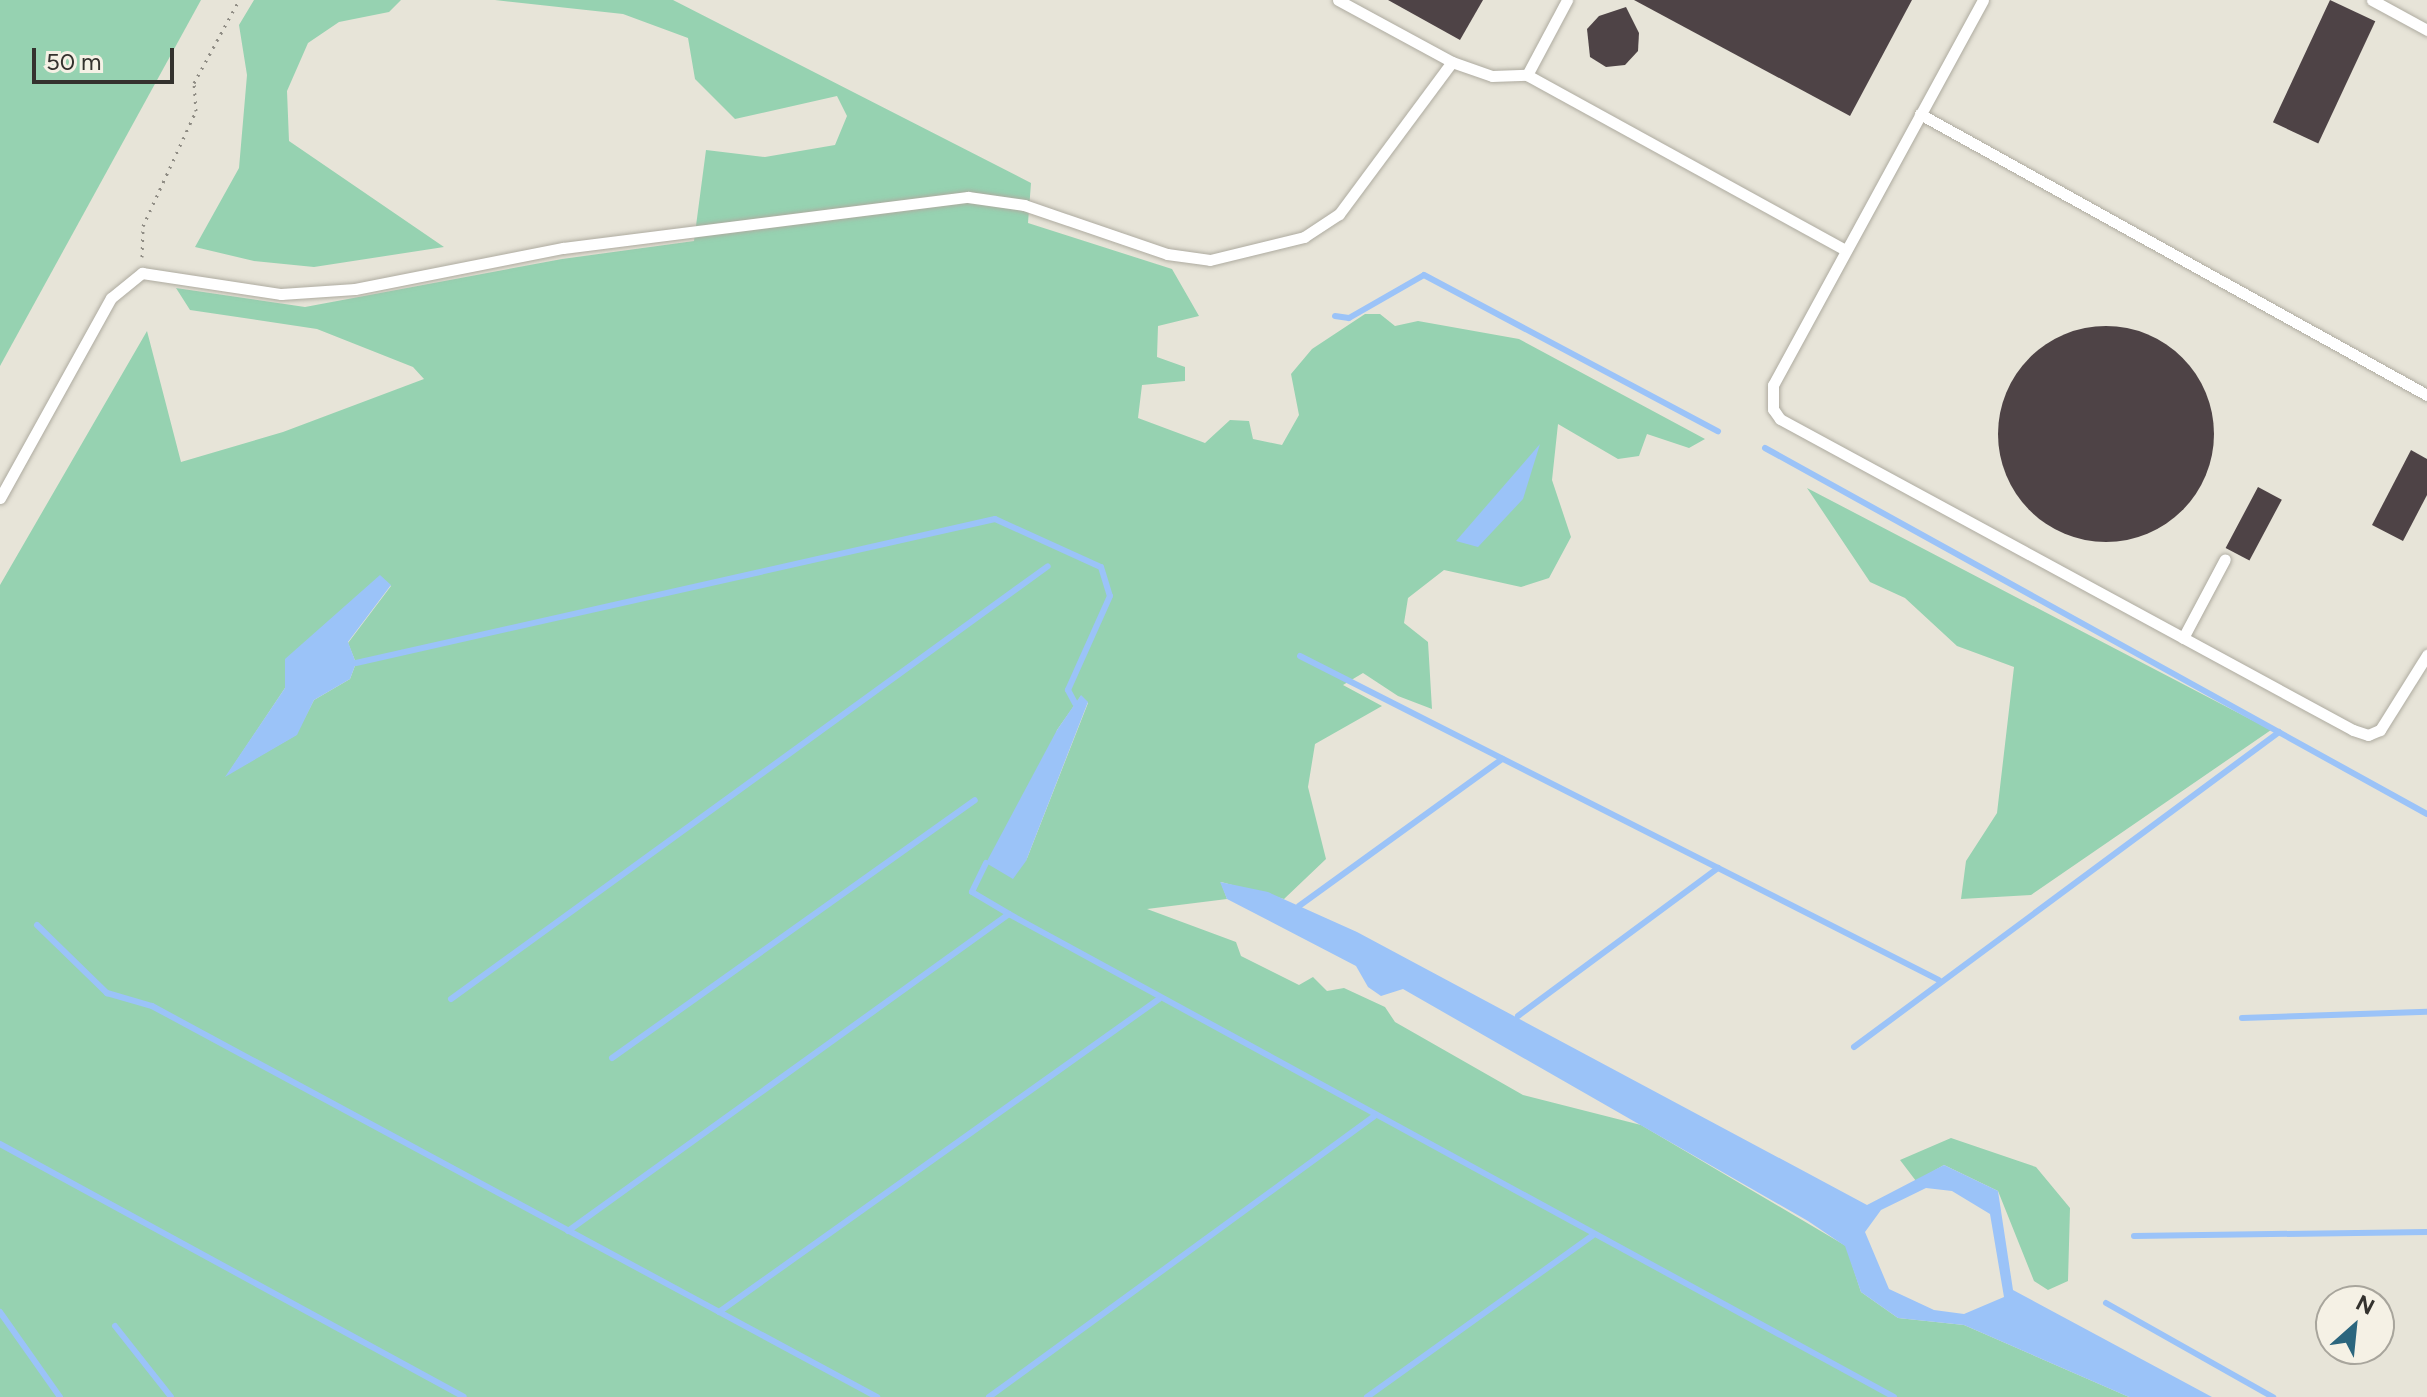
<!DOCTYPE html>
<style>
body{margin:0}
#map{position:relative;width:2427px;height:1397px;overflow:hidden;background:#e7e4d8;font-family:Figtree,sans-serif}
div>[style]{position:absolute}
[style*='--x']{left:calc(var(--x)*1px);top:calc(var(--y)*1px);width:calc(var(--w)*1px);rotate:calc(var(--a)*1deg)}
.green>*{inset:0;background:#96d2b1}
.water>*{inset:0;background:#9bc3f8}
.stream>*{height:6px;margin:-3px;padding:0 3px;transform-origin:3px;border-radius:3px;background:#9bc3f8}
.building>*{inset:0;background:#4e4346;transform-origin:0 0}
.round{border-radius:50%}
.path>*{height:3px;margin-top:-1.5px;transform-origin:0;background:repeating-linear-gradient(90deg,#8f8c84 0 2px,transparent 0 8px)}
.roads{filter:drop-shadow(0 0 2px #aeaba0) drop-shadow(0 0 2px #aeaba0)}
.lane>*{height:11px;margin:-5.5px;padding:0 5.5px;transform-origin:5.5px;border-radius:5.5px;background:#fff}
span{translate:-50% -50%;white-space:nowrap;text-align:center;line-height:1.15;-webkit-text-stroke:8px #f5f1e5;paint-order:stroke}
.north{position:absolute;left:2315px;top:1285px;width:80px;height:80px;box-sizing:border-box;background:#f5f1e5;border:2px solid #a8a59c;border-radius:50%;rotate:27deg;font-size:22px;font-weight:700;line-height:32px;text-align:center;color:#34322e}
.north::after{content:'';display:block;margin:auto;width:28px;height:36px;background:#2b667e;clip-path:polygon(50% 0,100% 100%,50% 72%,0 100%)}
.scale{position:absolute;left:32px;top:48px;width:142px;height:36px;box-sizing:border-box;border:4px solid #34322e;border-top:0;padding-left:10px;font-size:24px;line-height:28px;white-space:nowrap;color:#34322e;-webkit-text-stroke:6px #f5f1e5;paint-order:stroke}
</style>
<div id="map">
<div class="green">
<div style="clip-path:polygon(0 0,201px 0,0 366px)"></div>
<div style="clip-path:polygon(254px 0,401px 0,389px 12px,339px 22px,308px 43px,287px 91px,289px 141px,444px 247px,314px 267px,254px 261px,195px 247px,239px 168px,247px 75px,239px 25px)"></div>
<div style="clip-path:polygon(evenodd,495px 0,673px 0,1031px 183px,1028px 223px,1172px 269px,1199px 316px,1158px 326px,1157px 357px,1185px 367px,1185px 381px,1142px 385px,1138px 418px,1205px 443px,1230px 420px,1249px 421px,1253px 439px,1282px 445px,1299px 415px,1291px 374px,1312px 349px,1365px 314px,1380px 314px,1395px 326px,1418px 321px,1519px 339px,1705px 439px,1689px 448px,1647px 434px,1639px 456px,1618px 459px,1558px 424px,1552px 480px,1571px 537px,1549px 578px,1521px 587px,1444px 570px,1408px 598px,1404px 623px,1428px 642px,1432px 709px,1398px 696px,1363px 673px,1343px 685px,1382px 706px,1315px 744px,1308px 787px,1326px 859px,1284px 899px,1221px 882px,1227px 899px,1147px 909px,1236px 942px,1241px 956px,1299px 985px,1313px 977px,1327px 991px,1344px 988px,1385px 1007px,1395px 1022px,1523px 1095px,1641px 1125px,1846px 1246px,1861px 1292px,1898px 1318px,1964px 1325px,2129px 1397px,0 1397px,0 585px,147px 331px,181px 462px,283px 432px,424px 379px,413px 367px,317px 329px,190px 310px,176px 288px,305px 307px,562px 259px,694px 241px,706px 150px,765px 157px,835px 145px,847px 116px,837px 96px,735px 119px,695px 79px,688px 38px,623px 14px,495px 0,380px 576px,391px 586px,348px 643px,356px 663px,350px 679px,314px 700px,296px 735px,227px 775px,285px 688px,380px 576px,495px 0,1081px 696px,1088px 703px,1026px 861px,1057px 730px,1081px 696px)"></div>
<div style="clip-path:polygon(1807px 488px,2271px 730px,2031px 895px,1961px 899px,1966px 861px,1997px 813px,2014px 667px,1957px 646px,1905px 598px,1870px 582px)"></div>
<div style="clip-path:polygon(1951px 1138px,2036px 1167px,2070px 1208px,2068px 1281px,2048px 1290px,2034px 1281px,1998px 1191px,1944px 1165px,1916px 1181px,1900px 1160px)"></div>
</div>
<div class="water">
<div style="clip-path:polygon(1540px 444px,1523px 499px,1478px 547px,1456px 541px)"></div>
<div style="clip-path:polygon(380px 575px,391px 585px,348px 642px,356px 663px,350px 679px,314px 700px,297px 735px,225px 777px,285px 688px,285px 659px)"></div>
<div style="clip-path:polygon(1081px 695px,1088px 702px,1026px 861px,1013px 879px,986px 863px,1057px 730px)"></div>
<div style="clip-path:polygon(evenodd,1220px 882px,1268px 892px,1357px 932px,1867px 1205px,1944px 1165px,1998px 1191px,2013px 1290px,2212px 1397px,2129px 1397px,1964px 1325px,1898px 1318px,1861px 1292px,1845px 1246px,1808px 1221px,1403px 989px,1381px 996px,1368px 987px,1356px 966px,1227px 899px,1220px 882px,1926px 1188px,1952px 1191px,1990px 1214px,2004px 1297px,1964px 1314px,1934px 1310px,1889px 1289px,1865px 1232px,1881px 1210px,1926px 1188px)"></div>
</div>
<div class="stream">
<div style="--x:1335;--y:316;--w:14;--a:8"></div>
<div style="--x:1349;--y:318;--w:86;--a:-29.8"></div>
<div style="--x:1424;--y:275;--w:333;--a:28"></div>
<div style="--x:1765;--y:448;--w:756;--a:28.94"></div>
<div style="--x:1300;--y:656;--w:716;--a:26.89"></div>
<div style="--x:356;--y:663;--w:655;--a:-12.7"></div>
<div style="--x:995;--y:519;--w:116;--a:24.4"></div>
<div style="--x:1101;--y:567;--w:30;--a:73"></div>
<div style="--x:1110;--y:596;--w:103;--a:114.1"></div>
<div style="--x:1068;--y:690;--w:15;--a:62"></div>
<div style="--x:986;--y:863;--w:32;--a:116"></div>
<div style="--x:972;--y:892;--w:43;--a:30.7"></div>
<div style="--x:1009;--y:914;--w:1008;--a:28.62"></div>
<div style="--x:1299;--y:906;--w:251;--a:-35.9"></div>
<div style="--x:37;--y:925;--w:98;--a:44.2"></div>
<div style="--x:107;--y:993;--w:47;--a:16.1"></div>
<div style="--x:152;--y:1006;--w:824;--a:28.34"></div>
<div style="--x:451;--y:999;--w:737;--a:-35.95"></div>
<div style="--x:1518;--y:1016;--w:249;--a:-36.5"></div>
<div style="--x:2242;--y:1018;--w:185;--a:-1.9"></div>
<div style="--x:1854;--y:1047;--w:529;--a:-36.54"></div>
<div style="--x:612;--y:1058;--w:445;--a:-35.4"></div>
<div style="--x:0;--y:1144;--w:528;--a:28.6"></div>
<div style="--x:568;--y:1231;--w:543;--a:-35.71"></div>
<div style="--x:2134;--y:1236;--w:293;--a:-0.8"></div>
<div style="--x:2106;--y:1303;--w:192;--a:29.4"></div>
<div style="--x:0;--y:1312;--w:104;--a:54.8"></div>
<div style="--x:719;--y:1312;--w:540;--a:-35.43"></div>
<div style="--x:115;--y:1326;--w:90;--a:51.7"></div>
<div style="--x:989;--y:1397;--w:477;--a:-36.1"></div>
<div style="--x:1367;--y:1397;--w:277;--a:-35.6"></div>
</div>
<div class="building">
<div style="clip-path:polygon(1388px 0,1483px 0,1460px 40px)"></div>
<div style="clip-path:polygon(1634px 0,1912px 0,1850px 116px)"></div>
<div style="left:2330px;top:0;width:50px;height:135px;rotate:25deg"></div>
<div style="clip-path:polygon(1626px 7px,1639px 33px,1638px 51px,1625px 65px,1606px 67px,1590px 57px,1587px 29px,1599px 16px)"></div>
<div class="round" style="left:1998px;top:326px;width:216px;height:216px"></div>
<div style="clip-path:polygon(2411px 450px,2427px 459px,2427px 495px,2403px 541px,2372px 525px)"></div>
<div style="left:2258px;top:487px;width:27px;height:69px;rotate:28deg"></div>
</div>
<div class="path">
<div style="--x:142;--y:257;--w:31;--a:-88"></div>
<div style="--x:143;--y:226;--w:127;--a:-65.3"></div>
<div style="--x:196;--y:111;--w:28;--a:-94"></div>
<div style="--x:194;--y:83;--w:94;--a:-61.5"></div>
</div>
<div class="roads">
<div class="lane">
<div style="--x:1338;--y:0;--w:130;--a:28.5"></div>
<div style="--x:1452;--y:62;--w:42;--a:19.3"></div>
<div style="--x:1492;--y:76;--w:35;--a:-2"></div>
<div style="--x:1527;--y:75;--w:363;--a:28.8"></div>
<div style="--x:1983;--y:0;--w:439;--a:118.6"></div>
<div style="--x:1773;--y:385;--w:24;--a:90"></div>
<div style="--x:1773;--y:409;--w:12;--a:55"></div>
<div style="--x:1780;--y:419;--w:652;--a:28.49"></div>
<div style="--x:2353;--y:730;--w:16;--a:18"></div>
<div style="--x:2368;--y:735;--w:13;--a:-23"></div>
<div style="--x:2380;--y:730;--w:89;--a:-57.9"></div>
<div style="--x:2372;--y:0;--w:63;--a:28.6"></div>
<div style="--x:1527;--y:75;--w:85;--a:-61.9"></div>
<div style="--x:1920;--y:114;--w:580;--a:29"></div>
<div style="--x:0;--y:498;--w:229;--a:-61"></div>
<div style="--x:111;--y:298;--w:40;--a:-39"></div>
<div style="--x:142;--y:273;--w:141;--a:8.6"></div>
<div style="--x:281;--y:294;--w:74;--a:-3.9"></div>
<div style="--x:355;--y:289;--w:212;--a:-11.2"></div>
<div style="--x:563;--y:248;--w:408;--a:-7.2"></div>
<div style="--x:968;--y:197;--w:57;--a:8.1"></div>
<div style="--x:1024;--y:205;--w:151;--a:18.9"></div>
<div style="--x:1167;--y:254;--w:43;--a:7.9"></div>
<div style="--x:1210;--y:260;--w:97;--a:-13.7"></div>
<div style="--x:1304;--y:237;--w:42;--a:-33.3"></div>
<div style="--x:1339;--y:214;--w:189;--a:-53.4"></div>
<div style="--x:2183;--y:638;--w:89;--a:-62"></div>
</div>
</div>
<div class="north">N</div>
<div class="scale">50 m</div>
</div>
